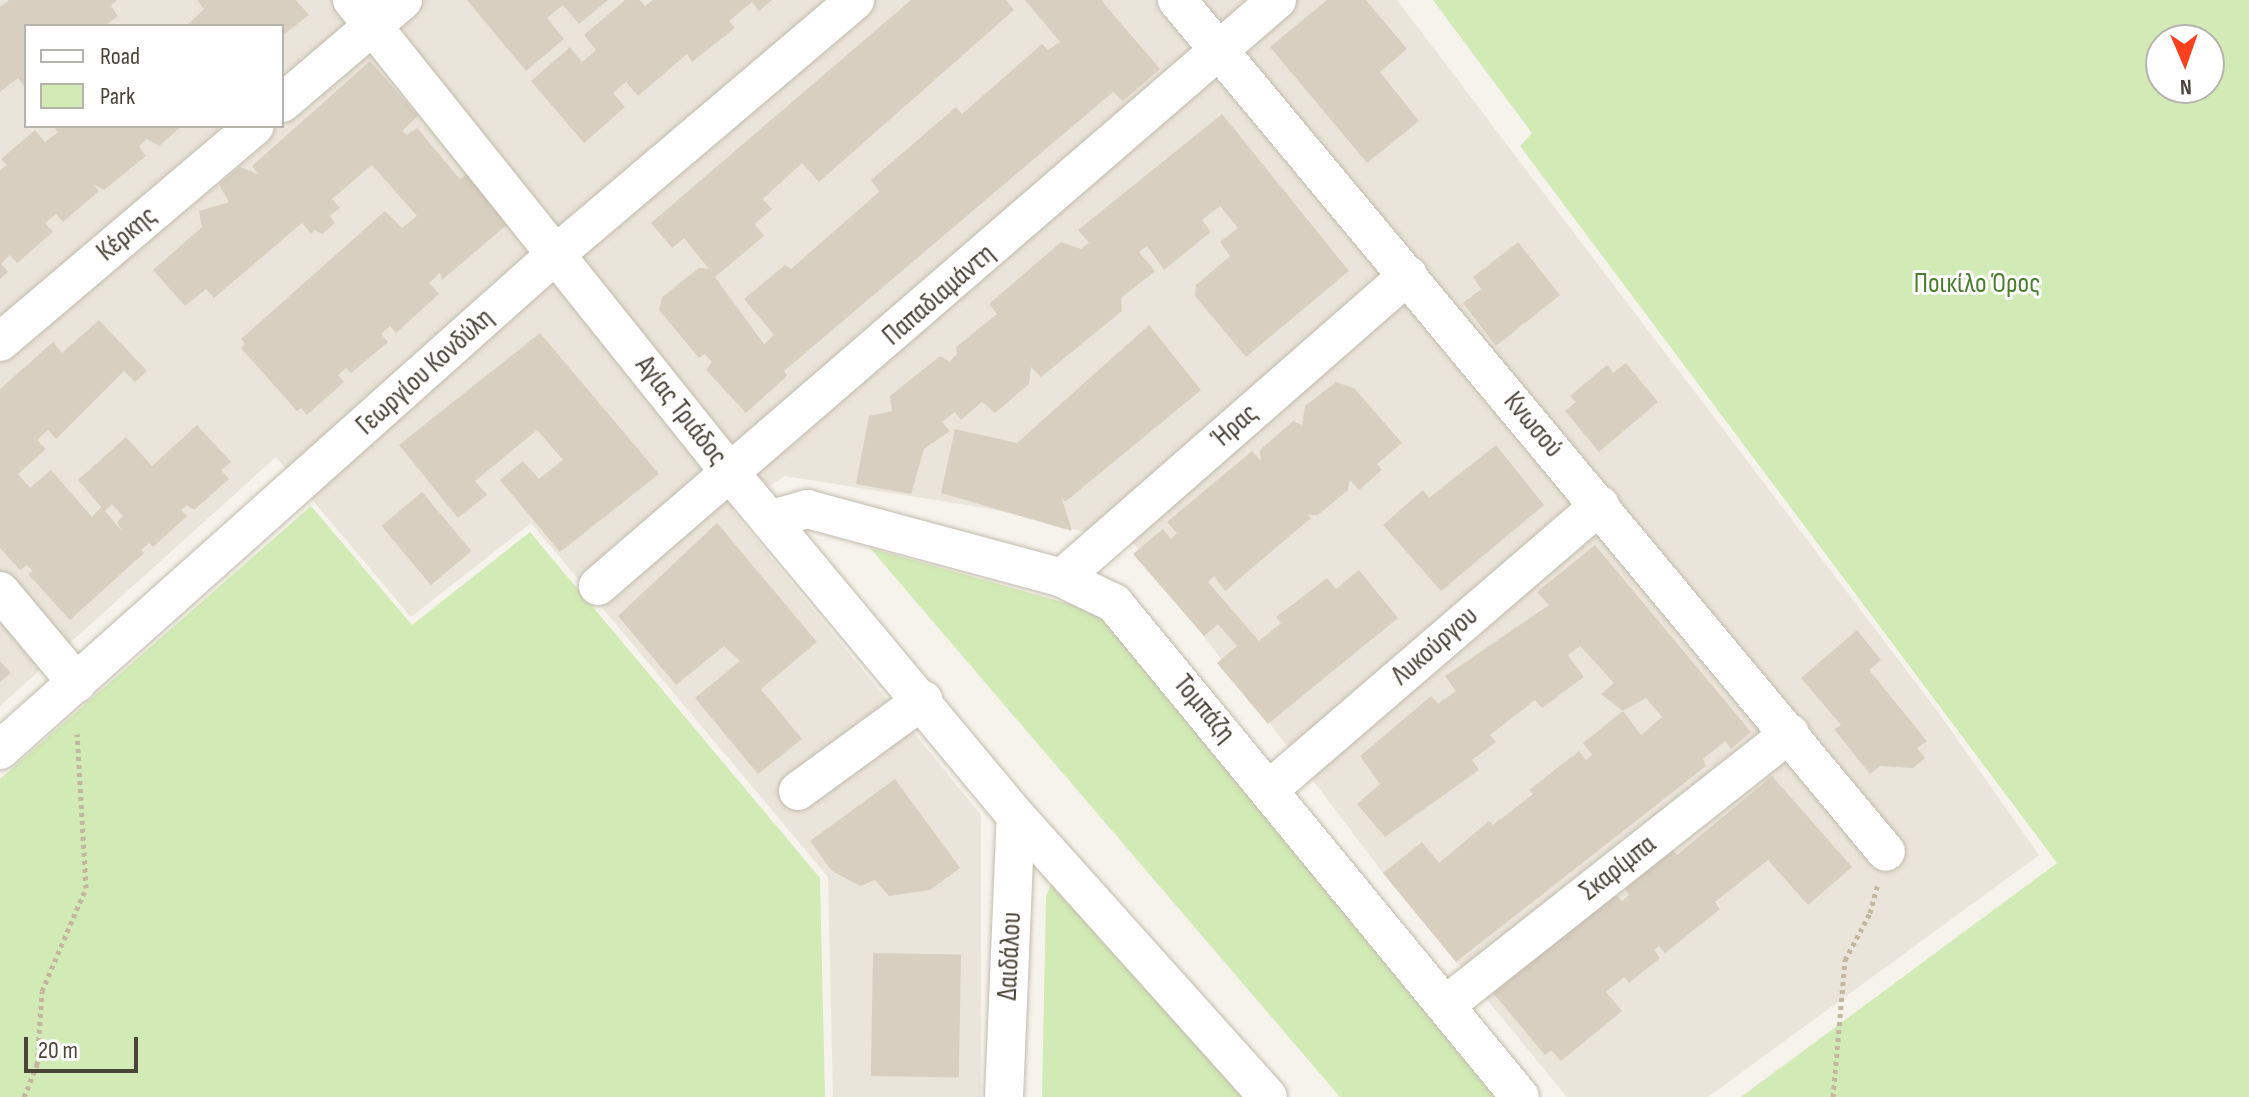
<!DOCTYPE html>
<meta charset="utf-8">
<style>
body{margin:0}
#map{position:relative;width:2249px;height:1097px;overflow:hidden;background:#f6f3ec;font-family:"Sofia Sans Condensed",sans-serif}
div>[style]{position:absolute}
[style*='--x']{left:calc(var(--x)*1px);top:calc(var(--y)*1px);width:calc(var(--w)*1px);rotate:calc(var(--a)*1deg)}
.residential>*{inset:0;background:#eae5da}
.green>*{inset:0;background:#d2eab5}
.building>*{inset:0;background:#d8cfc1;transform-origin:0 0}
.path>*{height:5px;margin-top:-2.5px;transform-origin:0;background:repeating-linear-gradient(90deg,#c4b79f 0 4px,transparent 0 8px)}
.roads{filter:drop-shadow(0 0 2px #c2bbae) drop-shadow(0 0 2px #c2bbae)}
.minor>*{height:38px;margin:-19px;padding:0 19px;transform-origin:19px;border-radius:19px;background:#fff}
span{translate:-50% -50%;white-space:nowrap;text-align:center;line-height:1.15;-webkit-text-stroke:6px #fff;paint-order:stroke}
.street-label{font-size:28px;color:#4b4439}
.park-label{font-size:28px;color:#4a7f2a}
.legend{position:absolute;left:24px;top:24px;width:260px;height:104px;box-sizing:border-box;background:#fff;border:2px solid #b7b4b0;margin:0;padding:10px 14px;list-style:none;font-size:24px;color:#4b4439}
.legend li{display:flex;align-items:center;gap:16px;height:40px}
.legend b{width:40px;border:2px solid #b7b4b0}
.north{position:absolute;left:2145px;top:24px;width:80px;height:80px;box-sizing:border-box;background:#fff;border:2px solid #b7b4b0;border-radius:50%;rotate:178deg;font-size:22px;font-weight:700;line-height:32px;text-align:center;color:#4b4439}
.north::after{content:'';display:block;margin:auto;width:28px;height:36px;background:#fc3f1d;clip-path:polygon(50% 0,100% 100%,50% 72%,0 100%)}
.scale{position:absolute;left:24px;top:1037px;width:114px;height:36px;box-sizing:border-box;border:4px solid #4b4439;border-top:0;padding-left:10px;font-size:24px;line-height:28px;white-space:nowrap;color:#4b4439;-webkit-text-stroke:6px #fff;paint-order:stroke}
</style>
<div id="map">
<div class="residential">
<div style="clip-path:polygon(evenodd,0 0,1397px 0,1938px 712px,2039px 855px,1708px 1097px,1567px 1097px,1383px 873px,1134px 544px,991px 509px,785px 476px,732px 510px,981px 815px,981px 1097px,833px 1097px,828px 877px,531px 523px,411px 617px,276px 457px,0 706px,0 0,26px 26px,282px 26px,282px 126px,26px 126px,26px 26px)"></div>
</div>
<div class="green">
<div style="clip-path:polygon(evenodd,1433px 0,2249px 0,2249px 1097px,1741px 1097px,2057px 863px,1520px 146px,1532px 133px,1433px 0,2209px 40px,2209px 88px,2161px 88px,2161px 40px,2209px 40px)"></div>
<div style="clip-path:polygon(311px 506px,412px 625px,530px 532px,820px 878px,825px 1097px,0 1097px,0 779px)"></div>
<div style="clip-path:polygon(870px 548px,1105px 614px,1498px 1097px,1340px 1097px)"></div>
<div style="clip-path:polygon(1054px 878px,1242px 1097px,1042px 1097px,1046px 896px)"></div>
</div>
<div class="building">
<div style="clip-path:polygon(9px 0,117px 0,111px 6px,118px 16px,105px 26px,26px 26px,26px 89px,18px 78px,0 92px,0 7px)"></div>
<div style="clip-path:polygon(197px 0,296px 0,309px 15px,282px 36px,282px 26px,186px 26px,204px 9px)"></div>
<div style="clip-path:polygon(467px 0,608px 0,579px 24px,563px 5px,547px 18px,564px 39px,526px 71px)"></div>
<div style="clip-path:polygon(625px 0,640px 0,645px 6px,653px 0,772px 0,759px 11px,752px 2px,729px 21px,735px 28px,692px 62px,687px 54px,638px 96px,626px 82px,613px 93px,625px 107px,584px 143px,531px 81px,570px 47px,582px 62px,596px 50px,584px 35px)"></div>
<div style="clip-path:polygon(911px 0,1006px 0,1014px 10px,819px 182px,802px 163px,763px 199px,772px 209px,755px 224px,764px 236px,715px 277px,764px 344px,774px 335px,744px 299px,785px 265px,791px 269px,879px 192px,871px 180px,956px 107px,962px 114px,1042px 44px,1048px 50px,1060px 42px,1025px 0,1101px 0,1160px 69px,1123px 101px,1113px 92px,784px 371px,787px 376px,746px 413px,706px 370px,712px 362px,705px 354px,699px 358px,659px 310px,662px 297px,699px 268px,709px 269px,684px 238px,672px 248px,651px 223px)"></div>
<div style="clip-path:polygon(1327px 0,1366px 0,1407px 49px,1380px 72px,1419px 121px,1367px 163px,1270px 47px)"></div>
<div style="clip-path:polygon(370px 61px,418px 116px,402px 131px,407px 135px,417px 128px,460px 179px,466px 174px,509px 223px,442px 280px,440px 273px,429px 283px,439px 294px,396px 333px,390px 326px,381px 334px,388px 342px,351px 373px,346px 368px,338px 375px,344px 382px,307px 415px,301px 408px,297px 411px,241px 348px,245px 344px,241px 339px,385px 211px,402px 228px,417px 216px,372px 165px,332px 199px,340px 208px,330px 216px,335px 223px,322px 234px,315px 230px,311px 234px,302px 223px,214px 298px,206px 289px,185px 306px,153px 270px,202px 227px,199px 211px,229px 202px,219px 185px,240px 167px,258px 174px,252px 166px)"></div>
<div style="clip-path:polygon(1222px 114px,1349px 271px,1246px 357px,1195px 296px,1196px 285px,1230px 256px,1220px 242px,1238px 228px,1220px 206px,1202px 220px,1211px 232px,1164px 270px,1147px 246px,1139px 252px,1155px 271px,1121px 298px,1122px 311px,1041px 377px,1031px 367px,1029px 384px,995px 413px,982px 402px,961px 420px,955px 412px,942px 422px,950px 431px,924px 449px,911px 494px,856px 484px,869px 416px,892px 411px,890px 396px,940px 356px,949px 362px,957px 354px,956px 347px,997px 314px,989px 304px,1061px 242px,1081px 249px,1089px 243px,1078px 230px)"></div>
<div style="clip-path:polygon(53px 126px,182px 126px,159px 146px,147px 139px,139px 146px,146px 156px,104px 190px,93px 184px,99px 191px,63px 222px,56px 214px,45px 223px,53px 232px,17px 263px,10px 255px,1px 264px,8px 272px,0 279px,0 170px,7px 165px,1px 159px,35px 130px,45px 142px,58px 132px)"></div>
<div style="clip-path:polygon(1518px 242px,1560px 295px,1496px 346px,1463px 303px,1481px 289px,1473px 277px)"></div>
<div style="clip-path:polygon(evenodd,99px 320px,147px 371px,135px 382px,124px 371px,56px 439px,48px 430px,37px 440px,46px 449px,18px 474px,30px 488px,51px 470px,92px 517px,101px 507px,78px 480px,126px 437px,152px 466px,197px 425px,231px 462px,221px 470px,229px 479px,194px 510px,187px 505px,181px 510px,187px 516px,153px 547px,149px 543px,141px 550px,144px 553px,70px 620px,28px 574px,33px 571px,27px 565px,20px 570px,0 548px,0 389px,53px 342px,62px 353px,99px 320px,112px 504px,123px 516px,117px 522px,122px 531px,105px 511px,112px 504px)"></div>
<div style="clip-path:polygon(1149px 325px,1201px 390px,1065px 502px,1061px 496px,1072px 531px,941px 493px,955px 429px,1017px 443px)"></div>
<div style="clip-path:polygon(540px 333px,659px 474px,560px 552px,500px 480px,523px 461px,539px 479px,563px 460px,537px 430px,475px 481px,487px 495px,458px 518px,399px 445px)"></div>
<div style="clip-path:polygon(1626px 363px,1658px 402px,1599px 452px,1565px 411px,1576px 402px,1570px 396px,1607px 365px,1613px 373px)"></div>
<div style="clip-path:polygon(1336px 382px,1354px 388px,1402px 443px,1377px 464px,1382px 470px,1359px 490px,1350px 480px,1348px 490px,1318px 515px,1307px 515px,1311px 518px,1225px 591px,1214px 576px,1208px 582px,1259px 641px,1281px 623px,1276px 617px,1327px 578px,1336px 589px,1359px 570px,1398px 618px,1268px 724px,1217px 663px,1237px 646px,1218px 624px,1204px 636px,1133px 554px,1163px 529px,1171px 539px,1177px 533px,1167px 522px,1252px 451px,1261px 461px,1260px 450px,1293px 421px,1302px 425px,1305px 406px)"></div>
<div style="clip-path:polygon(1496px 445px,1544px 505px,1441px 591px,1383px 525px,1423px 490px,1429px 498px)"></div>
<div style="left:422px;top:492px;width:77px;height:53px;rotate:50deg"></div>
<div style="clip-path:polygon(717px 523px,817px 642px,761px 689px,802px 739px,758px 774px,695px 698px,740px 661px,724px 646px,676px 685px,618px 616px)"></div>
<div style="clip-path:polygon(evenodd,1595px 545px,1751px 732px,1731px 749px,1725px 741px,1703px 759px,1706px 766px,1456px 962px,1383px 873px,1422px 842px,1439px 863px,1489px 821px,1493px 825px,1533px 794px,1529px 790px,1579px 751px,1586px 760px,1592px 755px,1583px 743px,1623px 711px,1601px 694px,1614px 683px,1580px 646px,1568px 655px,1584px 677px,1542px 708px,1535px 700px,1490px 735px,1496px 742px,1472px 760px,1479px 770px,1385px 837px,1357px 804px,1380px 784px,1360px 756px,1431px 696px,1438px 704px,1456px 691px,1445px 676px,1549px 605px,1537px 592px,1595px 545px,1646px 698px,1662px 717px,1641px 735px,1623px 711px,1646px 698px)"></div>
<div style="clip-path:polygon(1857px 630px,1881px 660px,1869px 670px,1927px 741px,1917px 748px,1925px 758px,1913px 768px,1880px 766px,1870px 774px,1834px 729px,1841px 725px,1801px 678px)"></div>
<div style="clip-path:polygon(0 661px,11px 673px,0 682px)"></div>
<div style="clip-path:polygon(1772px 776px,1852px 867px,1808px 905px,1768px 860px,1715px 902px,1720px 909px,1665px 953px,1659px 946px,1654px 950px,1660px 958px,1629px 983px,1624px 977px,1606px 992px,1622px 1011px,1561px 1061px,1551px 1050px,1545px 1055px,1493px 993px,1615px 894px,1622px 901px,1629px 895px,1625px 889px,1673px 850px,1677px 855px)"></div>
<div style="clip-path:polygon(895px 779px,960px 868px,930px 890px,889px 896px,875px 880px,860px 886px,832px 871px,810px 841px)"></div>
<div style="left:873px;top:953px;width:88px;height:123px;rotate:1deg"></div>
</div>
<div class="path">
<div style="--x:24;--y:1097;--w:35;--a:-68"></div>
<div style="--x:37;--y:1065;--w:74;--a:-86.1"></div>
<div style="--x:42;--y:991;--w:112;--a:-66.9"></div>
<div style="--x:86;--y:888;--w:154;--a:-93.3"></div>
<div style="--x:1833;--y:1097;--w:138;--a:-85"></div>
<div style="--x:1845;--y:960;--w:53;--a:-62"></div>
<div style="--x:1870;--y:913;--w:28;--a:-75"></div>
</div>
<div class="roads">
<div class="minor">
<div style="--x:352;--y:0;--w:607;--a:51.35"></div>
<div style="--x:731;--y:474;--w:445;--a:50.2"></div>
<div style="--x:1016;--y:816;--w:377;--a:48.1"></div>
<div style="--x:1177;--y:0;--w:1108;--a:50.23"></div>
<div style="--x:282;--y:103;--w:159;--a:-40.4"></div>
<div style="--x:0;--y:342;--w:334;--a:-40.3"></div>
<div style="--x:769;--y:520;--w:40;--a:-16"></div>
<div style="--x:807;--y:509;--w:264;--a:15.1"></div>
<div style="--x:1062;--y:578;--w:58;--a:25.7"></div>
<div style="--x:1114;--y:603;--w:639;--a:50.58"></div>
<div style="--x:1062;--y:578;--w:460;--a:-41.2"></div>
<div style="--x:598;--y:586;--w:897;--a:-40.8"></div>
<div style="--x:0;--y:591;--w:120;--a:50.1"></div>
<div style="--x:0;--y:750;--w:745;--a:-41.74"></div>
<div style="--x:556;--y:254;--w:392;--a:-40.3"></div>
<div style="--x:1271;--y:788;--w:434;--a:-40.7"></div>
<div style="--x:798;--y:791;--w:155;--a:-36.1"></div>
<div style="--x:1447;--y:1004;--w:437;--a:-38.3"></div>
<div style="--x:1004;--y:1097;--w:281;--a:-87.6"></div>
</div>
</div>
<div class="street-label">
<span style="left:127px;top:234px;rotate:-40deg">Κέρκης</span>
<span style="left:939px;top:295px;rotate:-41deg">Παπαδιαμάντη</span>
<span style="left:425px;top:372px;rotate:-42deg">Γεωργίου Κονδύλη</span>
<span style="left:681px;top:411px;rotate:52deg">Αγίας Τριάδος</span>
<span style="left:1533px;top:425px;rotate:50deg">Κνωσού</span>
<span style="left:1235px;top:426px;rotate:-41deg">Ήρας</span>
<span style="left:1435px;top:646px;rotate:-41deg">Λυκούργου</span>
<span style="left:1204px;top:709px;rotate:50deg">Τομπάζη</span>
<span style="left:1618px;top:868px;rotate:-38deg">Σκαρίμπα</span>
<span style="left:1010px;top:956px;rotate:-87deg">Δαιδάλου</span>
</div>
<div class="park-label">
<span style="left:1977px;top:284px">Ποικίλο Όρος</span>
</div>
<ul class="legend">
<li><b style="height:10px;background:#fff"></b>Road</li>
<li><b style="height:22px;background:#d2eab5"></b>Park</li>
</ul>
<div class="north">N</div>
<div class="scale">20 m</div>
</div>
